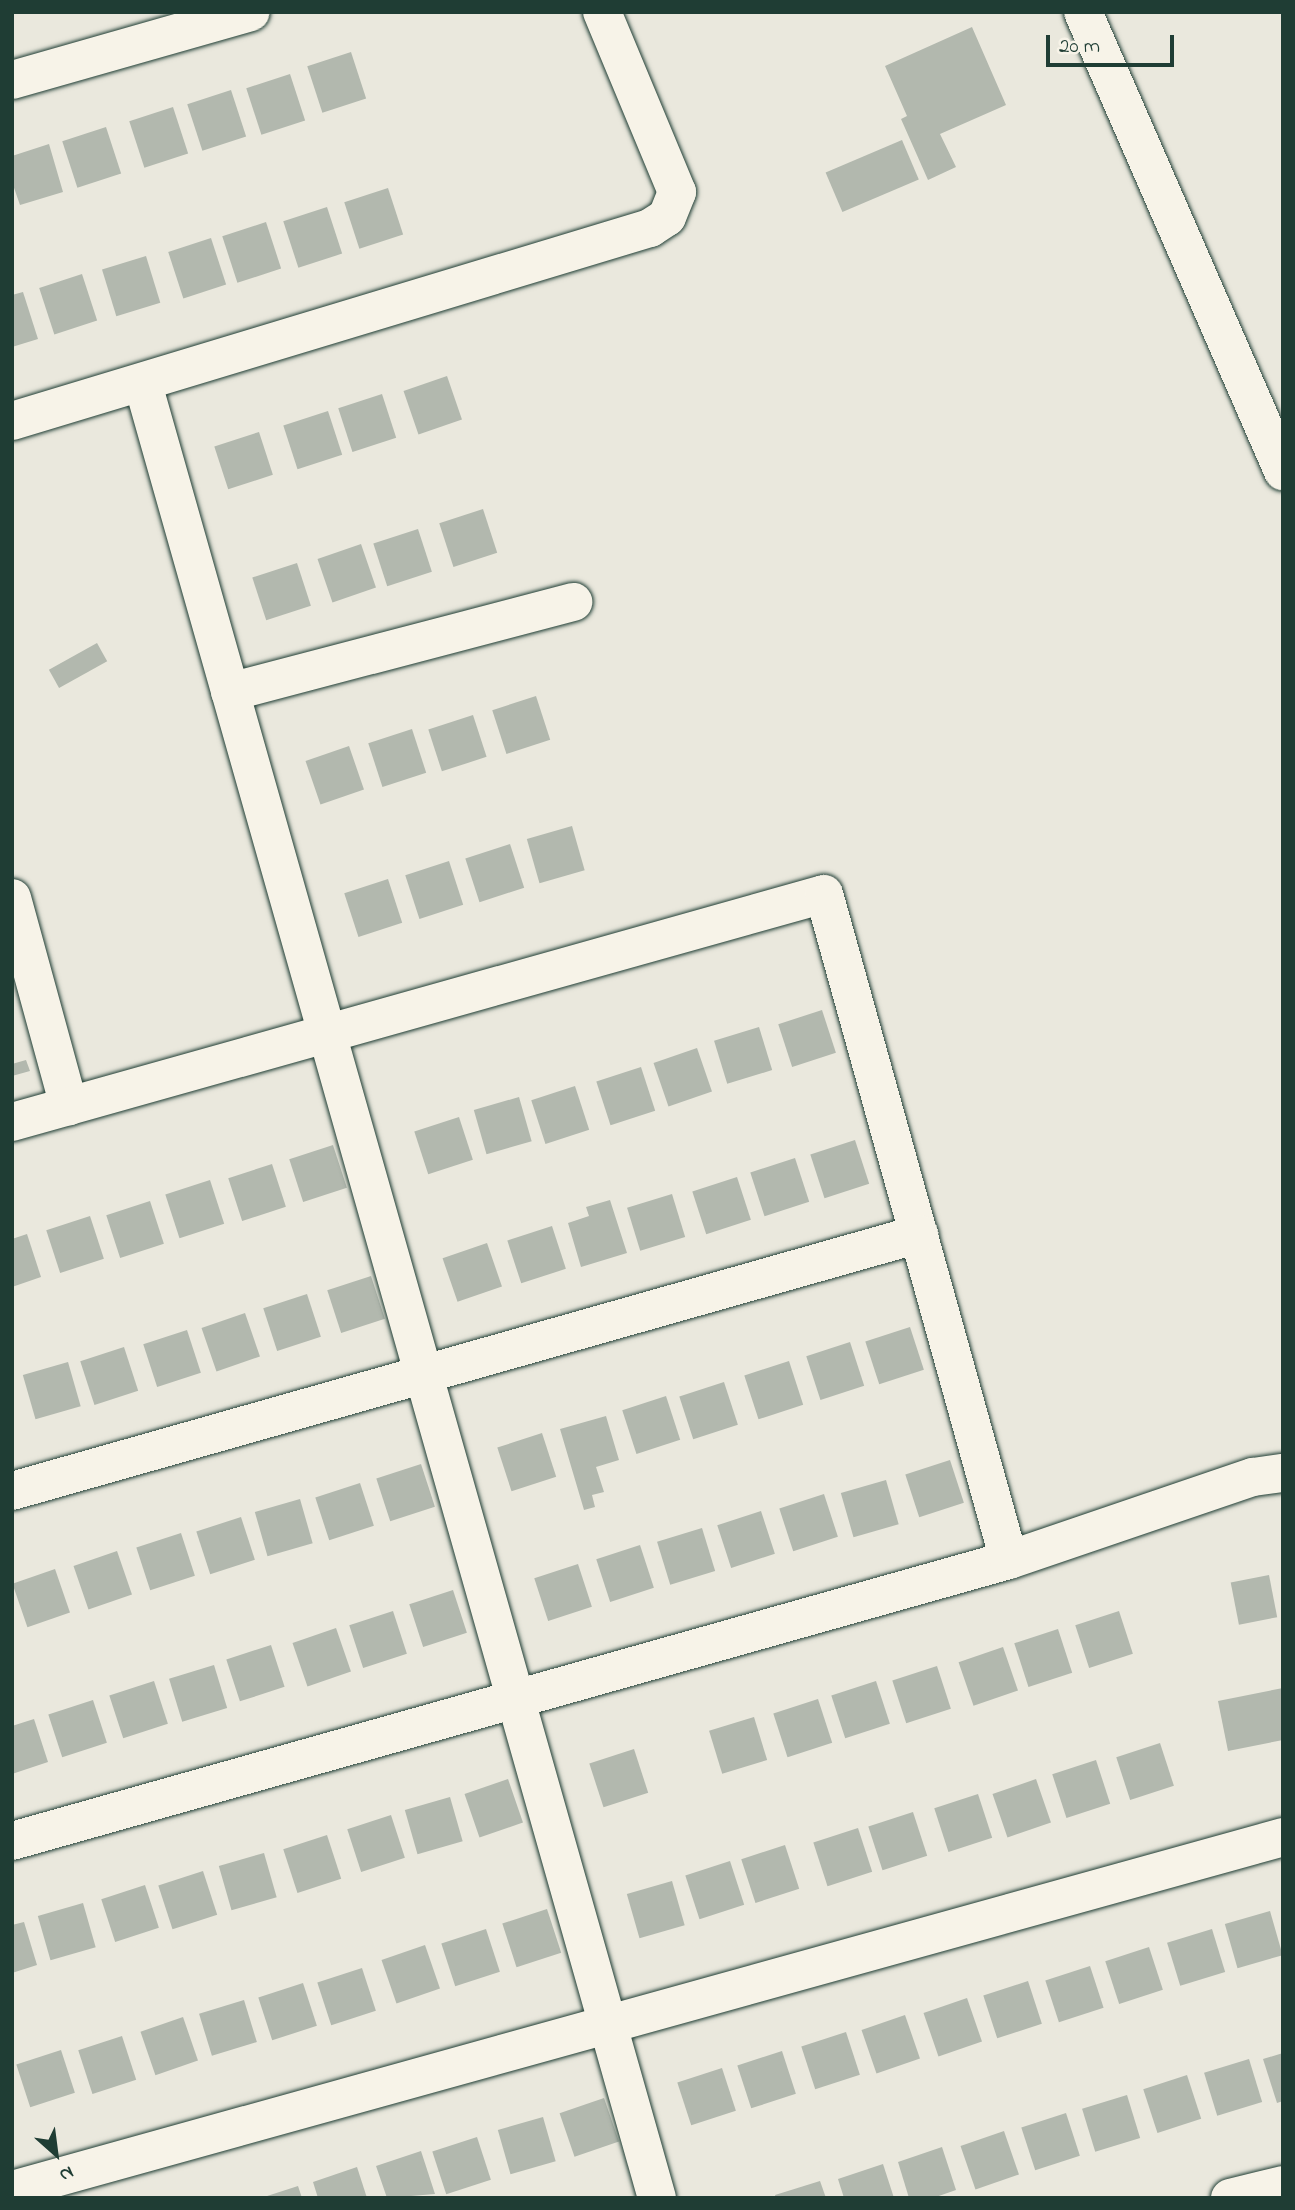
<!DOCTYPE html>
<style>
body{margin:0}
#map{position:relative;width:1295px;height:2210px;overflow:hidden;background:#eae8dd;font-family:"Indie Flower",sans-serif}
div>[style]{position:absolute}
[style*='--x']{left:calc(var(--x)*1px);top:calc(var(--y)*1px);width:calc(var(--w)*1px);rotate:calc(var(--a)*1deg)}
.building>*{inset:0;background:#b2b8ae;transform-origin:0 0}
.roads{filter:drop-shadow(0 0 2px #1f3d34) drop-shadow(0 0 2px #1f3d34)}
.minor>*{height:38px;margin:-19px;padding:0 19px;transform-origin:19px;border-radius:19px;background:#f7f3e8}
span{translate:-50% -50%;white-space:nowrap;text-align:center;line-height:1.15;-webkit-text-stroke:7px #f7f3e8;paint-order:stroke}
.frame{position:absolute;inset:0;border:14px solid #1f3d34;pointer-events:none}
.north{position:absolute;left:21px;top:2119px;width:70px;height:70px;-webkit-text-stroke:5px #f7f3e8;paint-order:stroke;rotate:152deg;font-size:19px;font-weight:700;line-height:28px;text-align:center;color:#1f3d34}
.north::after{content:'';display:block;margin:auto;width:24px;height:32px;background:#1f3d34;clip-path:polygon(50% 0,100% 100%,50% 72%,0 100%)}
.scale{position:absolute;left:1046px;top:35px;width:128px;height:32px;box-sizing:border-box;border:4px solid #1f3d34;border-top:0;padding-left:9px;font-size:21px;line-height:24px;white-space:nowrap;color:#1f3d34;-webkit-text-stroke:5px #f7f3e8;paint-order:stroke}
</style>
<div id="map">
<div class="building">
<div style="clip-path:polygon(972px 27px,1006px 105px,940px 134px,956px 167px,928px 180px,901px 119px,907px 116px,885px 66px)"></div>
<div style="left:351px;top:52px;width:49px;height:46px;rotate:72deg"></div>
<div style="left:290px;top:74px;width:49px;height:46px;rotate:72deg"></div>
<div style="left:231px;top:90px;width:49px;height:46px;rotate:72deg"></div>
<div style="left:173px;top:107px;width:49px;height:46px;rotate:72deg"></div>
<div style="left:106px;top:127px;width:49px;height:46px;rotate:72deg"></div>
<div style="left:902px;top:140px;width:43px;height:83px;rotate:67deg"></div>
<div style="clip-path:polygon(49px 144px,63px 192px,20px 205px,12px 182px,12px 156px)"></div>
<div style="left:388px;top:188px;width:49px;height:46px;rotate:72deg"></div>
<div style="left:327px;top:207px;width:49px;height:46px;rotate:72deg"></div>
<div style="left:266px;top:222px;width:49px;height:46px;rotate:72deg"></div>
<div style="left:211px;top:238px;width:49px;height:45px;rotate:72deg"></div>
<div style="left:146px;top:256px;width:49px;height:46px;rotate:73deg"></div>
<div style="left:82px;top:274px;width:49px;height:45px;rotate:72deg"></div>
<div style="clip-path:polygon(23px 292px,38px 339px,12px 347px,12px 295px)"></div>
<div style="left:447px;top:376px;width:46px;height:46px;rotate:71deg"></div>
<div style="left:382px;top:394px;width:46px;height:46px;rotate:72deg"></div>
<div style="left:328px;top:411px;width:46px;height:47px;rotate:72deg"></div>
<div style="left:259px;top:432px;width:45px;height:47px;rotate:72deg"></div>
<div style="left:483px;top:509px;width:46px;height:46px;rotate:72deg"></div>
<div style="left:418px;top:529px;width:45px;height:47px;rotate:72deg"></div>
<div style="left:361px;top:544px;width:46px;height:46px;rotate:71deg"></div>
<div style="left:297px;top:563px;width:45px;height:47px;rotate:72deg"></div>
<div style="left:97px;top:643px;width:21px;height:55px;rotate:61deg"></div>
<div style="left:536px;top:696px;width:46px;height:46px;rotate:72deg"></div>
<div style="left:473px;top:715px;width:44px;height:47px;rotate:72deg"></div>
<div style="left:412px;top:729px;width:46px;height:46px;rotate:72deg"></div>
<div style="left:349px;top:746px;width:46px;height:46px;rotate:71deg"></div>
<div style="left:572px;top:826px;width:46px;height:47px;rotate:74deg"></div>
<div style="left:510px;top:844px;width:46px;height:47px;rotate:72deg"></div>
<div style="left:449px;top:861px;width:46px;height:46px;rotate:72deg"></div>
<div style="left:388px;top:879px;width:46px;height:46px;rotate:72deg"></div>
<div style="left:822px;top:1010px;width:45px;height:46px;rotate:72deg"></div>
<div style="left:759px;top:1027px;width:45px;height:47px;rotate:73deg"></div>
<div style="left:697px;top:1048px;width:46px;height:46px;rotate:71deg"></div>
<div style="clip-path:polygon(26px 1060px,30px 1071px,12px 1076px,12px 1064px)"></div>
<div style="left:641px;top:1067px;width:46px;height:47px;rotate:72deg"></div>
<div style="left:575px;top:1086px;width:46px;height:46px;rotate:72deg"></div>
<div style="left:519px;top:1097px;width:46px;height:47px;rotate:74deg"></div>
<div style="left:459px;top:1117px;width:45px;height:47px;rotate:72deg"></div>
<div style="left:855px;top:1140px;width:46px;height:47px;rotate:72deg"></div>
<div style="left:333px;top:1145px;width:45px;height:46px;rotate:72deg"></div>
<div style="left:795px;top:1158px;width:46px;height:47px;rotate:72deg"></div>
<div style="left:272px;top:1164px;width:45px;height:46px;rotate:72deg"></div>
<div style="left:737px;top:1177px;width:45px;height:47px;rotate:72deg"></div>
<div style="left:210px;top:1180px;width:46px;height:47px;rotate:72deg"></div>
<div style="left:672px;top:1194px;width:45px;height:47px;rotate:73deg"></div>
<div style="clip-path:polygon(610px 1200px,627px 1253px,581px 1267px,568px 1223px,589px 1216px,586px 1207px)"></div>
<div style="left:150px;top:1201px;width:45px;height:46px;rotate:72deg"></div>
<div style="left:90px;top:1216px;width:45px;height:46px;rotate:72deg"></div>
<div style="left:552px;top:1226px;width:45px;height:47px;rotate:72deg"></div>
<div style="clip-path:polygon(27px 1234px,41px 1277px,12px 1287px,12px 1239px)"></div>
<div style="left:487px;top:1243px;width:46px;height:47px;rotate:71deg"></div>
<div style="left:371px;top:1276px;width:45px;height:46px;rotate:72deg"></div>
<div style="left:307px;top:1294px;width:45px;height:46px;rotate:72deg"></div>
<div style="left:245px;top:1313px;width:46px;height:46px;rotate:71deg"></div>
<div style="left:910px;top:1327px;width:45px;height:47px;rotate:72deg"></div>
<div style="left:187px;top:1330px;width:45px;height:46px;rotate:72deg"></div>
<div style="left:850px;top:1342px;width:46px;height:46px;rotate:72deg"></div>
<div style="left:124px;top:1347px;width:46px;height:46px;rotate:72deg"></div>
<div style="left:789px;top:1361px;width:46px;height:47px;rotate:72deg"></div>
<div style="left:68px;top:1362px;width:46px;height:47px;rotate:74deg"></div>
<div style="left:724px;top:1382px;width:45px;height:47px;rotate:72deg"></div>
<div style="left:666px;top:1396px;width:46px;height:46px;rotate:72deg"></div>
<div style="clip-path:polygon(606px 1416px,619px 1460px,596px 1467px,604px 1492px,592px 1495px,595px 1507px,584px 1510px,560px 1429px)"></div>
<div style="left:542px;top:1433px;width:46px;height:47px;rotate:72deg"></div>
<div style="left:950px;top:1460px;width:45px;height:47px;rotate:72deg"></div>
<div style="left:421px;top:1464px;width:45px;height:47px;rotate:72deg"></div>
<div style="left:886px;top:1480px;width:46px;height:47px;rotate:74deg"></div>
<div style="left:360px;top:1483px;width:45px;height:47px;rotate:72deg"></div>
<div style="left:824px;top:1494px;width:45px;height:47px;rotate:72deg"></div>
<div style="left:300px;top:1499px;width:46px;height:47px;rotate:74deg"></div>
<div style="left:761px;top:1511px;width:45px;height:46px;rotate:72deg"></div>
<div style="left:241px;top:1517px;width:45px;height:47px;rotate:72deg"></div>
<div style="left:702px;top:1528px;width:45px;height:47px;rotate:73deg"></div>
<div style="left:181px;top:1533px;width:45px;height:47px;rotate:72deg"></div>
<div style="left:640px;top:1545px;width:45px;height:46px;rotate:72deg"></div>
<div style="left:117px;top:1551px;width:46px;height:46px;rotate:71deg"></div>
<div style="left:578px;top:1564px;width:45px;height:46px;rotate:72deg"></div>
<div style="left:55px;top:1569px;width:46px;height:45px;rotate:71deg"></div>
<div style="left:1269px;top:1575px;width:43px;height:39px;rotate:79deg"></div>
<div style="left:453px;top:1590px;width:45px;height:46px;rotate:72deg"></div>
<div style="left:393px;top:1611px;width:45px;height:46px;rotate:72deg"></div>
<div style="left:1119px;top:1611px;width:45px;height:46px;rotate:72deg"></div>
<div style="left:336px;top:1628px;width:46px;height:46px;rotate:71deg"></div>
<div style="left:1058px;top:1629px;width:46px;height:46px;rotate:72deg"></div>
<div style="left:271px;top:1645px;width:44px;height:47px;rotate:72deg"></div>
<div style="left:1003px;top:1647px;width:46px;height:47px;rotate:71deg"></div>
<div style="left:214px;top:1665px;width:45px;height:47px;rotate:73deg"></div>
<div style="left:937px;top:1666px;width:45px;height:47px;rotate:72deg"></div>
<div style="left:154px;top:1681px;width:45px;height:47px;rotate:72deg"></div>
<div style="left:876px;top:1681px;width:45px;height:47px;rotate:72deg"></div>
<div style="clip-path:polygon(1283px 1688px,1283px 1740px,1228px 1751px,1218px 1701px)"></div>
<div style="left:818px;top:1699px;width:46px;height:47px;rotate:72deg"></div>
<div style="left:93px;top:1700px;width:45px;height:47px;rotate:72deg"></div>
<div style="left:754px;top:1717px;width:45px;height:47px;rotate:73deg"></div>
<div style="clip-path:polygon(34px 1719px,48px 1762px,12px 1774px,12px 1726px)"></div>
<div style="left:1160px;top:1743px;width:45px;height:46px;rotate:72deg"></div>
<div style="left:634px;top:1749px;width:46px;height:47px;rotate:72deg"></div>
<div style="left:1096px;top:1760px;width:46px;height:46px;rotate:72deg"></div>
<div style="left:508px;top:1779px;width:46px;height:46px;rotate:71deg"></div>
<div style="left:1036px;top:1779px;width:46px;height:46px;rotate:71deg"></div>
<div style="left:978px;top:1794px;width:46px;height:46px;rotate:72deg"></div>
<div style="left:450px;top:1797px;width:46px;height:47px;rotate:74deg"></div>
<div style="left:913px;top:1812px;width:46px;height:47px;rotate:72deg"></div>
<div style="left:391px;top:1815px;width:45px;height:46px;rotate:72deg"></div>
<div style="left:858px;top:1828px;width:46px;height:47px;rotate:72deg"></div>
<div style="left:327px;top:1835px;width:46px;height:46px;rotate:72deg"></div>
<div style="left:785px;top:1845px;width:46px;height:46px;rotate:72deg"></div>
<div style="left:264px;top:1853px;width:46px;height:47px;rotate:74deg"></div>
<div style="left:730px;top:1861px;width:46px;height:47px;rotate:72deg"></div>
<div style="left:203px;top:1871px;width:46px;height:47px;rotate:72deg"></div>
<div style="left:672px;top:1881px;width:46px;height:47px;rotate:74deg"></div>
<div style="left:145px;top:1885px;width:45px;height:46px;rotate:72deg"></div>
<div style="left:83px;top:1903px;width:46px;height:47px;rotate:74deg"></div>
<div style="left:547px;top:1909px;width:46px;height:47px;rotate:72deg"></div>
<div style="left:1270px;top:1911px;width:46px;height:47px;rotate:74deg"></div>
<div style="clip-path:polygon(24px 1922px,37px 1965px,12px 1973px,12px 1925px)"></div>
<div style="left:486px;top:1929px;width:45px;height:47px;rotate:72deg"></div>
<div style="left:1212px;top:1929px;width:45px;height:47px;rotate:73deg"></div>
<div style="left:425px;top:1945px;width:46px;height:46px;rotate:71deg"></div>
<div style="left:1149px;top:1947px;width:45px;height:46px;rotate:72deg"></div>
<div style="left:1090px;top:1966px;width:44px;height:47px;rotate:72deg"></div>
<div style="left:362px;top:1968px;width:45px;height:47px;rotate:72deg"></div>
<div style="left:1028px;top:1981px;width:45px;height:47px;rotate:72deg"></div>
<div style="left:303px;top:1983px;width:45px;height:47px;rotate:72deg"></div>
<div style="left:967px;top:1998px;width:46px;height:46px;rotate:71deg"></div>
<div style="left:244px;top:2000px;width:44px;height:47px;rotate:73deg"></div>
<div style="left:905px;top:2015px;width:46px;height:46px;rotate:71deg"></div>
<div style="left:183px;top:2017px;width:46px;height:45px;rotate:71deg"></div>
<div style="left:846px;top:2032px;width:45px;height:47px;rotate:72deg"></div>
<div style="left:122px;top:2036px;width:46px;height:46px;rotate:72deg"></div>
<div style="left:61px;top:2050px;width:45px;height:47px;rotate:72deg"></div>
<div style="left:782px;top:2051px;width:45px;height:47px;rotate:72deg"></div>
<div style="clip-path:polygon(1283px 2053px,1283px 2101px,1277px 2103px,1263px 2059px)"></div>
<div style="left:1249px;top:2059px;width:45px;height:47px;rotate:73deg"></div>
<div style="left:722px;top:2068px;width:45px;height:47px;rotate:72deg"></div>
<div style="left:1187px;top:2075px;width:46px;height:46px;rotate:72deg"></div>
<div style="left:1127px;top:2095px;width:45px;height:47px;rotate:73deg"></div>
<div style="left:604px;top:2098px;width:46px;height:47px;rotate:71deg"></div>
<div style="left:1066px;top:2113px;width:45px;height:47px;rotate:72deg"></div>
<div style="left:543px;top:2117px;width:46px;height:47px;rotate:74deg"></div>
<div style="left:1004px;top:2131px;width:46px;height:46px;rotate:71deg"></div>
<div style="left:477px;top:2137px;width:45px;height:47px;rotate:72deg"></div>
<div style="clip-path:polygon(942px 2147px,956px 2190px,933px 2198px,909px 2198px,898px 2162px)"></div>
<div style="clip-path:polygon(421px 2151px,435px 2194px,387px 2198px,376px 2166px)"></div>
<div style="clip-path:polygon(883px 2164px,894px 2198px,844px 2198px,838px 2179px)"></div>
<div style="clip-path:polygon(357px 2167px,367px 2198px,318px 2198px,313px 2182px)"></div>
<div style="clip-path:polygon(820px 2181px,826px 2198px,776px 2198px,775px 2195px)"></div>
<div style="clip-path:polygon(298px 2186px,302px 2198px,264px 2198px,264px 2197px)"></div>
</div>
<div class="roads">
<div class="minor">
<div style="--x:1083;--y:12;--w:501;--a:66.46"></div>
<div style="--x:12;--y:80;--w:248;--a:-15.9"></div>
<div style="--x:143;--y:384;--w:1885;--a:74.18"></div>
<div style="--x:12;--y:421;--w:667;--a:-16.83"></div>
<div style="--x:650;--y:228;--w:20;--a:-33"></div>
<div style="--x:667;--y:217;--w:27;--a:-68"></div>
<div style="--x:677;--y:192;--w:195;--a:-112.6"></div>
<div style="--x:230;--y:692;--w:355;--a:-14.7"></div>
<div style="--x:12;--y:898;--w:216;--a:74.7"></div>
<div style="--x:12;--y:1122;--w:843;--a:-15.68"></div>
<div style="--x:824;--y:894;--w:691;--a:74.48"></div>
<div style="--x:12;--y:1491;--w:943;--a:-15.82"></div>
<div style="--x:12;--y:1841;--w:1036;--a:-15.74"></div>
<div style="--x:1009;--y:1560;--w:258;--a:-18.8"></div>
<div style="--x:1253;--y:1477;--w:30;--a:-8"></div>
<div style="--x:12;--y:2190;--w:1319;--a:-15.52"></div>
<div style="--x:1230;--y:2198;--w:55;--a:-13.8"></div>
</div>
</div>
<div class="frame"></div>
<div class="north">N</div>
<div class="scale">20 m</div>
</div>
